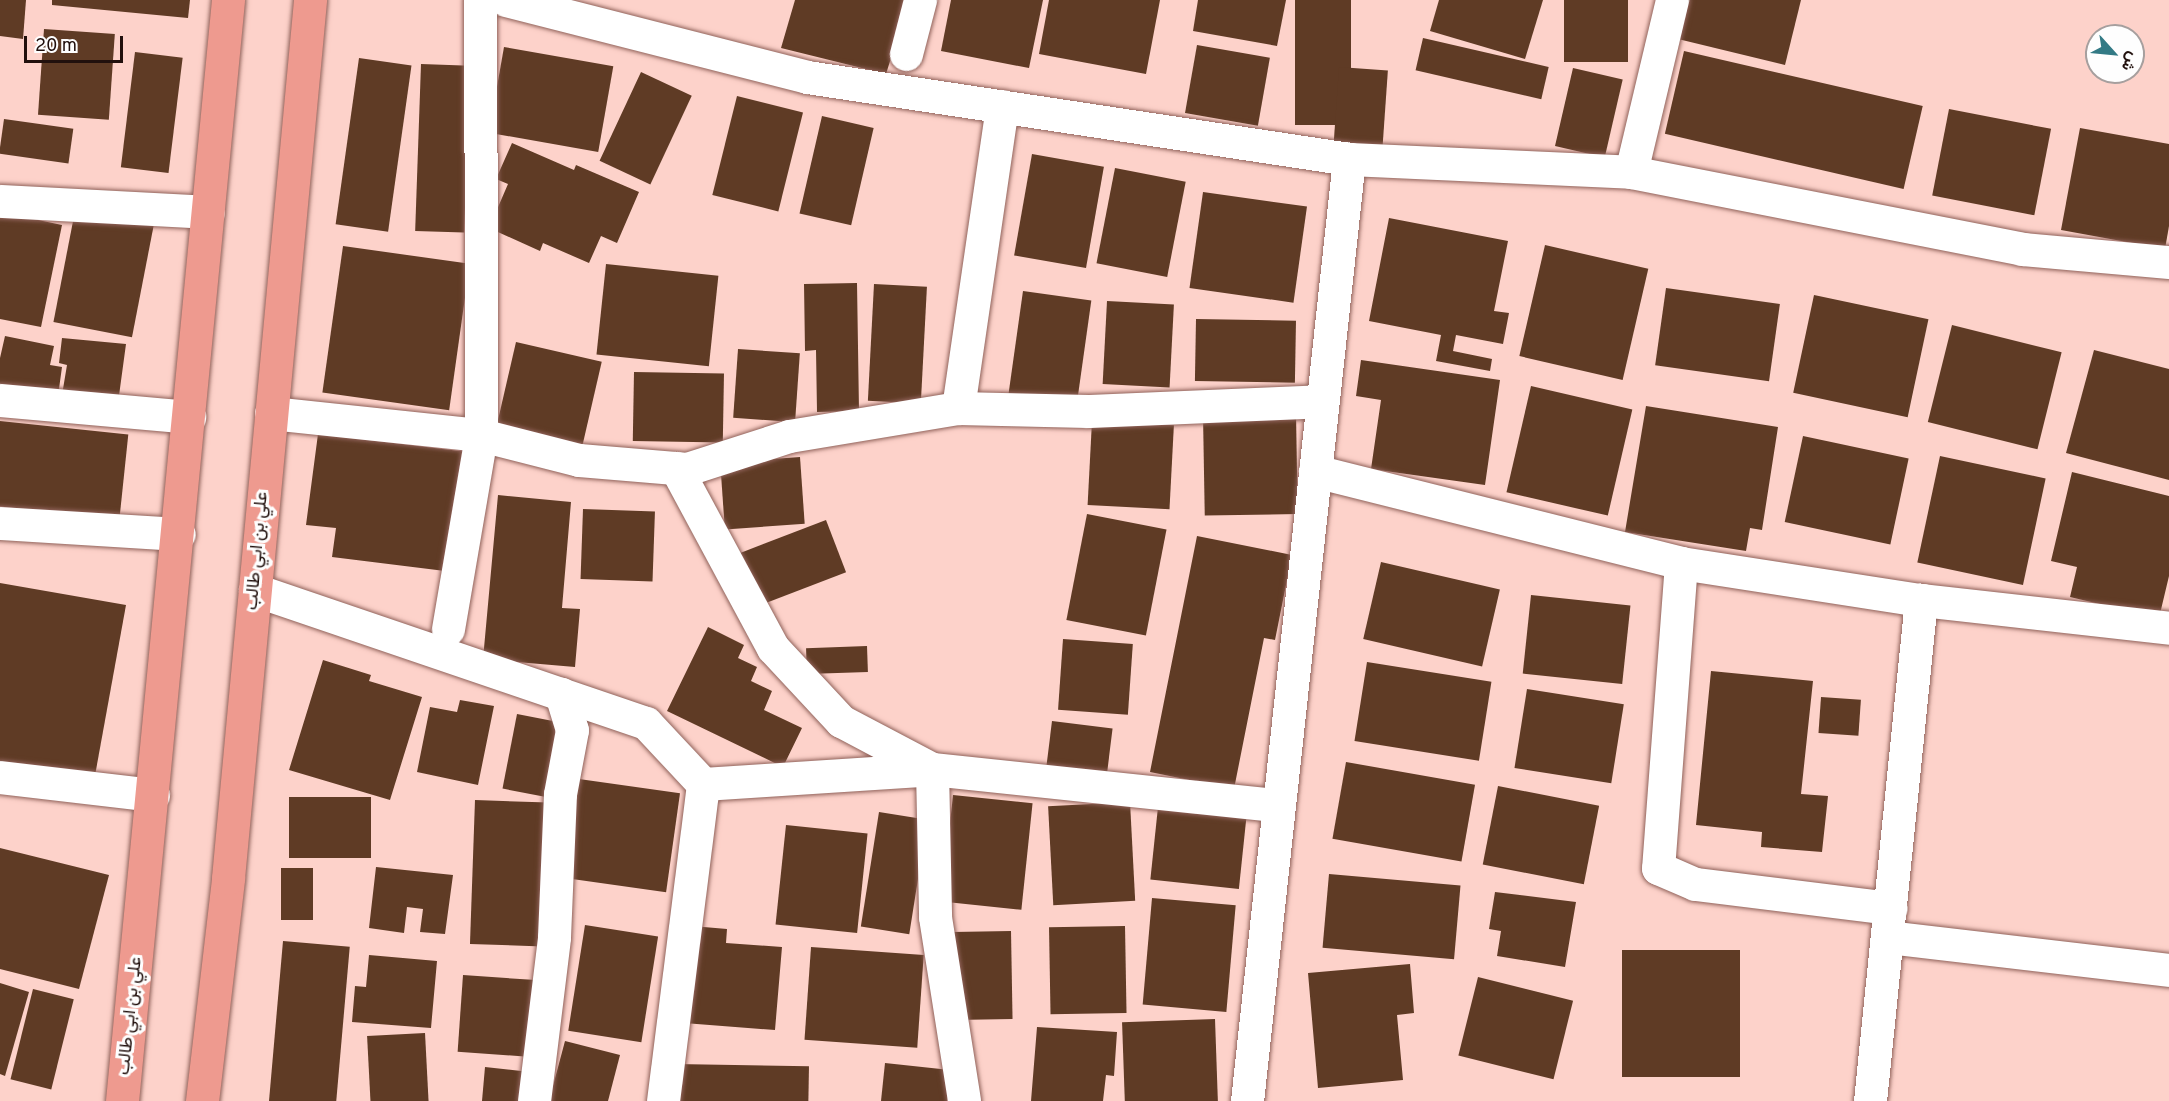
<!DOCTYPE html>
<meta charset="utf-8">
<style>
body{margin:0}
#map{position:relative;width:2169px;height:1101px;overflow:hidden;background:#fdd2ca;font-family:Overpass,Vazirmatn,sans-serif}
div>[style]{position:absolute}
[style*='--x']{left:calc(var(--x)*1px);top:calc(var(--y)*1px);width:calc(var(--w)*1px);rotate:calc(var(--a)*1deg)}
.building>*{inset:0;background:#5f3b25;transform-origin:0 0}
.roads{filter:drop-shadow(0 0 2px #90625a) drop-shadow(0 0 2px #90625a)}
.minor>*{height:33px;margin:-16.5px;padding:0 16.5px;transform-origin:16.5px;border-radius:16.5px;background:#fff}
.major>*{height:33px;margin:-16.5px;padding:0 16.5px;transform-origin:16.5px;border-radius:16.5px;background:#ee9a8f}
span{translate:-50% -50%;white-space:nowrap;text-align:center;line-height:1.15;-webkit-text-stroke:6px #fefefe;paint-order:stroke}
.street-label{font-size:18px;color:#21100d}
.north{position:absolute;left:2085px;top:24px;width:60px;height:60px;box-sizing:border-box;background:#fefefe;border:2px solid #a69f9e;border-radius:50%;rotate:117deg;font-size:16px;font-weight:700;line-height:24px;text-align:center;color:#21100d}
.north::after{content:'';display:block;margin:auto;width:21px;height:27px;background:#337a85;clip-path:polygon(50% 0,100% 100%,50% 72%,0 100%)}
.scale{position:absolute;left:24px;top:36px;width:99px;height:27px;box-sizing:border-box;border:3px solid #21100d;border-top:0;padding-left:8px;font-size:18px;line-height:21px;white-space:nowrap;color:#21100d;-webkit-text-stroke:4px #fefefe;paint-order:stroke}
</style>
<div id="map">
<div class="building">
<div style="clip-path:polygon(0 0,26px 0,23px 39px,0 36px)"></div>
<div style="clip-path:polygon(52px 0,190px 0,188px 18px,52px 5px)"></div>
<div style="clip-path:polygon(795px 0,909px 0,886px 74px,781px 48px)"></div>
<div style="clip-path:polygon(951px 0,1043px 0,1029px 68px,941px 51px)"></div>
<div style="clip-path:polygon(1049px 0,1160px 0,1146px 74px,1039px 54px)"></div>
<div style="clip-path:polygon(1198px 0,1286px 0,1277px 46px,1193px 31px)"></div>
<div style="left:1295px;top:0;width:56px;height:125px"></div>
<div style="clip-path:polygon(1439px 0,1543px 0,1525px 59px,1430px 31px)"></div>
<div style="left:1564px;top:0;width:64px;height:62px"></div>
<div style="clip-path:polygon(1687px 0,1801px 0,1785px 65px,1678px 39px)"></div>
<div style="left:44px;top:29px;width:71px;height:86px;rotate:4deg"></div>
<div style="left:1423px;top:38px;width:129px;height:33px;rotate:13deg"></div>
<div style="left:1197px;top:45px;width:74px;height:69px;rotate:10deg"></div>
<div style="left:504px;top:47px;width:111px;height:87px;rotate:10deg"></div>
<div style="left:1684px;top:51px;width:245px;height:85px;rotate:13deg"></div>
<div style="left:135px;top:52px;width:48px;height:116px;rotate:7deg"></div>
<div style="left:359px;top:58px;width:53px;height:168px;rotate:8deg"></div>
<div style="left:421px;top:64px;width:49px;height:167px;rotate:2deg"></div>
<div style="left:1339px;top:67px;width:49px;height:77px;rotate:4deg"></div>
<div style="left:1573px;top:68px;width:51px;height:80px;rotate:13deg"></div>
<div style="left:641px;top:72px;width:56px;height:98px;rotate:25deg"></div>
<div style="left:737px;top:96px;width:68px;height:102px;rotate:14deg"></div>
<div style="left:1949px;top:109px;width:104px;height:88px;rotate:11deg"></div>
<div style="left:822px;top:116px;width:53px;height:100px;rotate:13deg"></div>
<div style="left:4px;top:119px;width:70px;height:35px;rotate:8deg"></div>
<div style="clip-path:polygon(2080px 128px,2169px 144px,2169px 226px,2165px 249px,2061px 230px)"></div>
<div style="clip-path:polygon(512px 143px,574px 170px,576px 165px,639px 192px,617px 243px,601px 236px,589px 263px,543px 243px,540px 251px,489px 228px,508px 184px,496px 179px)"></div>
<div style="left:1032px;top:154px;width:73px;height:103px;rotate:10deg"></div>
<div style="left:1115px;top:168px;width:72px;height:97px;rotate:11deg"></div>
<div style="left:1203px;top:192px;width:105px;height:97px;rotate:8deg"></div>
<div style="left:75px;top:211px;width:80px;height:113px;rotate:11deg"></div>
<div style="clip-path:polygon(0 212px,62px 225px,41px 327px,0 319px)"></div>
<div style="clip-path:polygon(1389px 218px,1508px 241px,1494px 311px,1509px 313px,1503px 344px,1456px 335px,1453px 351px,1492px 359px,1490px 371px,1436px 361px,1441px 335px,1369px 321px)"></div>
<div style="left:1545px;top:245px;width:106px;height:114px;rotate:13deg"></div>
<div style="left:343px;top:246px;width:128px;height:148px;rotate:8deg"></div>
<div style="left:606px;top:264px;width:113px;height:91px;rotate:6deg"></div>
<div style="clip-path:polygon(857px 283px,859px 411px,817px 412px,816px 350px,805px 351px,804px 284px)"></div>
<div style="left:874px;top:284px;width:53px;height:117px;rotate:3deg"></div>
<div style="left:1666px;top:288px;width:115px;height:78px;rotate:8deg"></div>
<div style="left:1023px;top:291px;width:69px;height:103px;rotate:8deg"></div>
<div style="left:1814px;top:295px;width:117px;height:100px;rotate:12deg"></div>
<div style="left:1107px;top:301px;width:67px;height:83px;rotate:3deg"></div>
<div style="left:1196px;top:319px;width:100px;height:62px;rotate:1deg"></div>
<div style="left:1952px;top:325px;width:113px;height:100px;rotate:14deg"></div>
<div style="clip-path:polygon(5px 336px,54px 346px,50px 365px,62px 367px,58px 396px,0 388px,0 358px)"></div>
<div style="clip-path:polygon(62px 338px,126px 344px,118px 403px,62px 395px,67px 365px,59px 363px)"></div>
<div style="left:516px;top:342px;width:88px;height:91px;rotate:13deg"></div>
<div style="left:738px;top:349px;width:62px;height:69px;rotate:4deg"></div>
<div style="clip-path:polygon(2094px 350px,2169px 369px,2169px 480px,2066px 453px)"></div>
<div style="clip-path:polygon(1361px 360px,1500px 380px,1485px 485px,1371px 469px,1381px 400px,1356px 396px)"></div>
<div style="left:634px;top:372px;width:90px;height:69px;rotate:1deg"></div>
<div style="left:1531px;top:386px;width:104px;height:109px;rotate:13deg"></div>
<div style="clip-path:polygon(1646px 406px,1778px 427px,1762px 530px,1750px 528px,1746px 551px,1625px 532px)"></div>
<div style="left:1296px;top:414px;width:100px;height:93px;rotate:89deg"></div>
<div style="left:0;top:421px;width:129px;height:85px;rotate:6deg"></div>
<div style="left:1092px;top:421px;width:82px;height:84px;rotate:3deg"></div>
<div style="clip-path:polygon(318px 434px,468px 452px,453px 572px,332px 557px,336px 528px,306px 525px)"></div>
<div style="left:1803px;top:436px;width:108px;height:88px;rotate:12deg"></div>
<div style="left:1940px;top:456px;width:108px;height:109px;rotate:12deg"></div>
<div style="left:800px;top:457px;width:67px;height:80px;rotate:86deg"></div>
<div style="clip-path:polygon(2072px 472px,2169px 496px,2169px 576px,2159px 618px,2070px 597px,2077px 567px,2051px 561px)"></div>
<div style="clip-path:polygon(498px 495px,571px 502px,562px 608px,580px 609px,575px 667px,483px 659px)"></div>
<div style="left:583px;top:509px;width:72px;height:70px;rotate:2deg"></div>
<div style="left:1087px;top:514px;width:81px;height:108px;rotate:11deg"></div>
<div style="left:826px;top:520px;width:56px;height:96px;rotate:69deg"></div>
<div style="clip-path:polygon(1197px 536px,1292px 555px,1275px 640px,1264px 638px,1234px 789px,1150px 772px)"></div>
<div style="left:1381px;top:562px;width:122px;height:79px;rotate:13deg"></div>
<div style="clip-path:polygon(0 583px,126px 605px,94px 781px,0 764px)"></div>
<div style="left:1531px;top:595px;width:100px;height:79px;rotate:6deg"></div>
<div style="clip-path:polygon(708px 627px,744px 645px,738px 658px,757px 667px,751px 681px,772px 691px,764px 710px,802px 728px,783px 767px,667px 711px)"></div>
<div style="left:1063px;top:639px;width:70px;height:71px;rotate:4deg"></div>
<div style="left:867px;top:646px;width:26px;height:61px;rotate:88deg"></div>
<div style="clip-path:polygon(323px 660px,371px 675px,369px 681px,422px 697px,390px 800px,289px 770px)"></div>
<div style="left:1367px;top:662px;width:126px;height:80px;rotate:9deg"></div>
<div style="clip-path:polygon(1711px 671px,1813px 681px,1801px 794px,1828px 796px,1822px 852px,1761px 847px,1762px 832px,1696px 825px)"></div>
<div style="left:1527px;top:689px;width:98px;height:80px;rotate:9deg"></div>
<div style="left:1821px;top:697px;width:40px;height:36px;rotate:4deg"></div>
<div style="clip-path:polygon(460px 700px,494px 706px,478px 785px,417px 772px,430px 707px,457px 712px)"></div>
<div style="left:517px;top:714px;width:47px;height:76px;rotate:11deg"></div>
<div style="left:1052px;top:721px;width:61px;height:52px;rotate:7deg"></div>
<div style="left:1346px;top:762px;width:131px;height:78px;rotate:10deg"></div>
<div style="left:579px;top:779px;width:102px;height:100px;rotate:8deg"></div>
<div style="left:1498px;top:786px;width:103px;height:80px;rotate:11deg"></div>
<div style="left:953px;top:795px;width:80px;height:107px;rotate:6deg"></div>
<div style="left:371px;top:797px;width:61px;height:82px;rotate:90deg"></div>
<div style="left:475px;top:800px;width:73px;height:144px;rotate:2deg"></div>
<div style="left:1130px;top:802px;width:99px;height:82px;rotate:87deg"></div>
<div style="left:1158px;top:807px;width:89px;height:73px;rotate:6deg"></div>
<div style="left:879px;top:812px;width:49px;height:116px;rotate:9deg"></div>
<div style="left:786px;top:825px;width:82px;height:100px;rotate:6deg"></div>
<div style="clip-path:polygon(0 848px,109px 875px,79px 989px,0 969px)"></div>
<div style="clip-path:polygon(376px 867px,453px 875px,445px 934px,420px 932px,423px 909px,407px 907px,404px 933px,369px 928px)"></div>
<div style="left:281px;top:868px;width:32px;height:52px"></div>
<div style="left:1329px;top:874px;width:132px;height:74px;rotate:5deg"></div>
<div style="clip-path:polygon(1495px 892px,1576px 902px,1565px 967px,1497px 956px,1501px 931px,1489px 929px)"></div>
<div style="left:1152px;top:898px;width:84px;height:107px;rotate:5deg"></div>
<div style="left:585px;top:925px;width:74px;height:107px;rotate:9deg"></div>
<div style="clip-path:polygon(692px 926px,727px 929px,726px 943px,782px 947px,775px 1030px,684px 1023px)"></div>
<div style="left:1125px;top:926px;width:87px;height:76px;rotate:89deg"></div>
<div style="left:1011px;top:931px;width:88px;height:58px;rotate:89deg"></div>
<div style="left:283px;top:941px;width:67px;height:161px;rotate:5deg"></div>
<div style="left:811px;top:947px;width:113px;height:93px;rotate:4deg"></div>
<div style="left:1622px;top:950px;width:118px;height:127px"></div>
<div style="clip-path:polygon(369px 955px,437px 961px,431px 1028px,352px 1022px,355px 986px,366px 987px)"></div>
<div style="clip-path:polygon(1410px 964px,1414px 1013px,1397px 1015px,1403px 1080px,1318px 1088px,1308px 973px)"></div>
<div style="left:463px;top:975px;width:77px;height:77px;rotate:4deg"></div>
<div style="left:1478px;top:977px;width:98px;height:81px;rotate:14deg"></div>
<div style="clip-path:polygon(0 983px,29px 992px,5px 1076px,0 1074px)"></div>
<div style="left:33px;top:989px;width:42px;height:93px;rotate:14deg"></div>
<div style="left:1215px;top:1019px;width:82px;height:93px;rotate:88deg"></div>
<div style="clip-path:polygon(1037px 1027px,1117px 1032px,1114px 1076px,1106px 1075px,1103px 1101px,1031px 1101px)"></div>
<div style="left:425px;top:1033px;width:68px;height:58px;rotate:87deg"></div>
<div style="clip-path:polygon(565px 1041px,620px 1055px,608px 1101px,549px 1101px)"></div>
<div style="clip-path:polygon(885px 1063px,950px 1070px,947px 1101px,881px 1101px)"></div>
<div style="left:675px;top:1064px;width:134px;height:37px;rotate:1deg"></div>
<div style="clip-path:polygon(485px 1067px,530px 1072px,527px 1101px,482px 1101px)"></div>
</div>
<div class="roads">
<div class="minor">
<div style="--x:506;--y:0;--w:311;--a:14.3"></div>
<div style="--x:807;--y:77;--w:548;--a:8.6"></div>
<div style="--x:1349;--y:159;--w:282;--a:2.6"></div>
<div style="--x:1631;--y:172;--w:399;--a:11.1"></div>
<div style="--x:2022;--y:249;--w:148;--a:5.1"></div>
<div style="--x:906;--y:54;--w:56;--a:-75.5"></div>
<div style="--x:1631;--y:172;--w:177;--a:-76.6"></div>
<div style="--x:0;--y:201;--w:208;--a:3"></div>
<div style="--x:0;--y:400;--w:190;--a:5.1"></div>
<div style="--x:958;--y:408;--w:305;--a:-81.7"></div>
<div style="--x:271;--y:413;--w:211;--a:6"></div>
<div style="--x:481;--y:435;--w:101;--a:14.3"></div>
<div style="--x:579;--y:460;--w:108;--a:4.8"></div>
<div style="--x:687;--y:469;--w:107;--a:-17.9"></div>
<div style="--x:789;--y:436;--w:171;--a:-9.4"></div>
<div style="--x:958;--y:408;--w:130;--a:1.3"></div>
<div style="--x:1088;--y:411;--w:234;--a:-2.4"></div>
<div style="--x:676;--y:468;--w:204;--a:61.7"></div>
<div style="--x:773;--y:648;--w:100;--a:47"></div>
<div style="--x:841;--y:721;--w:103;--a:27.8"></div>
<div style="--x:932;--y:769;--w:148;--a:88.8"></div>
<div style="--x:935;--y:917;--w:186;--a:81"></div>
<div style="--x:1315;--y:471;--w:377;--a:14.1"></div>
<div style="--x:1681;--y:563;--w:243;--a:8.8"></div>
<div style="--x:1921;--y:600;--w:250;--a:6.4"></div>
<div style="--x:0;--y:523;--w:179;--a:3.5"></div>
<div style="--x:1681;--y:563;--w:306;--a:94.3"></div>
<div style="--x:1658;--y:868;--w:40;--a:23.4"></div>
<div style="--x:1695;--y:884;--w:197;--a:7"></div>
<div style="--x:255;--y:590;--w:413;--a:18.8"></div>
<div style="--x:646;--y:723;--w:83;--a:46.9"></div>
<div style="--x:703;--y:784;--w:229;--a:-3.7"></div>
<div style="--x:932;--y:769;--w:347;--a:6"></div>
<div style="--x:448;--y:629;--w:197;--a:-80.3"></div>
<div style="--x:481;--y:435;--w:435;--a:-90.1"></div>
<div style="--x:0;--y:777;--w:154;--a:6.7"></div>
<div style="--x:1888;--y:937;--w:283;--a:6.7"></div>
<div style="--x:534;--y:1101;--w:165;--a:-83"></div>
<div style="--x:554;--y:937;--w:143;--a:-87.6"></div>
<div style="--x:560;--y:794;--w:65;--a:-79.4"></div>
<div style="--x:572;--y:730;--w:38;--a:-107"></div>
<div style="--x:663;--y:1101;--w:320;--a:-82.8"></div>
<div style="--x:1247;--y:1101;--w:948;--a:-83.82"></div>
<div style="--x:1870;--y:1101;--w:504;--a:-84.19"></div>
</div>
<div class="major">
<div style="--x:122;--y:1101;--w:1106;--a:-84.5"></div>
<div style="--x:202;--y:1101;--w:225;--a:-83.3"></div>
<div style="--x:228;--y:878;--w:882;--a:-84.66"></div>
</div>
</div>
<div class="street-label">
<span style="left:258px;top:551px;rotate:-85deg">علي بن ابي طالب</span>
<span style="left:131px;top:1016px;rotate:-84deg">علي بن ابي طالب</span>
</div>
<div class="north">ش</div>
<div class="scale">20 m</div>
</div>
